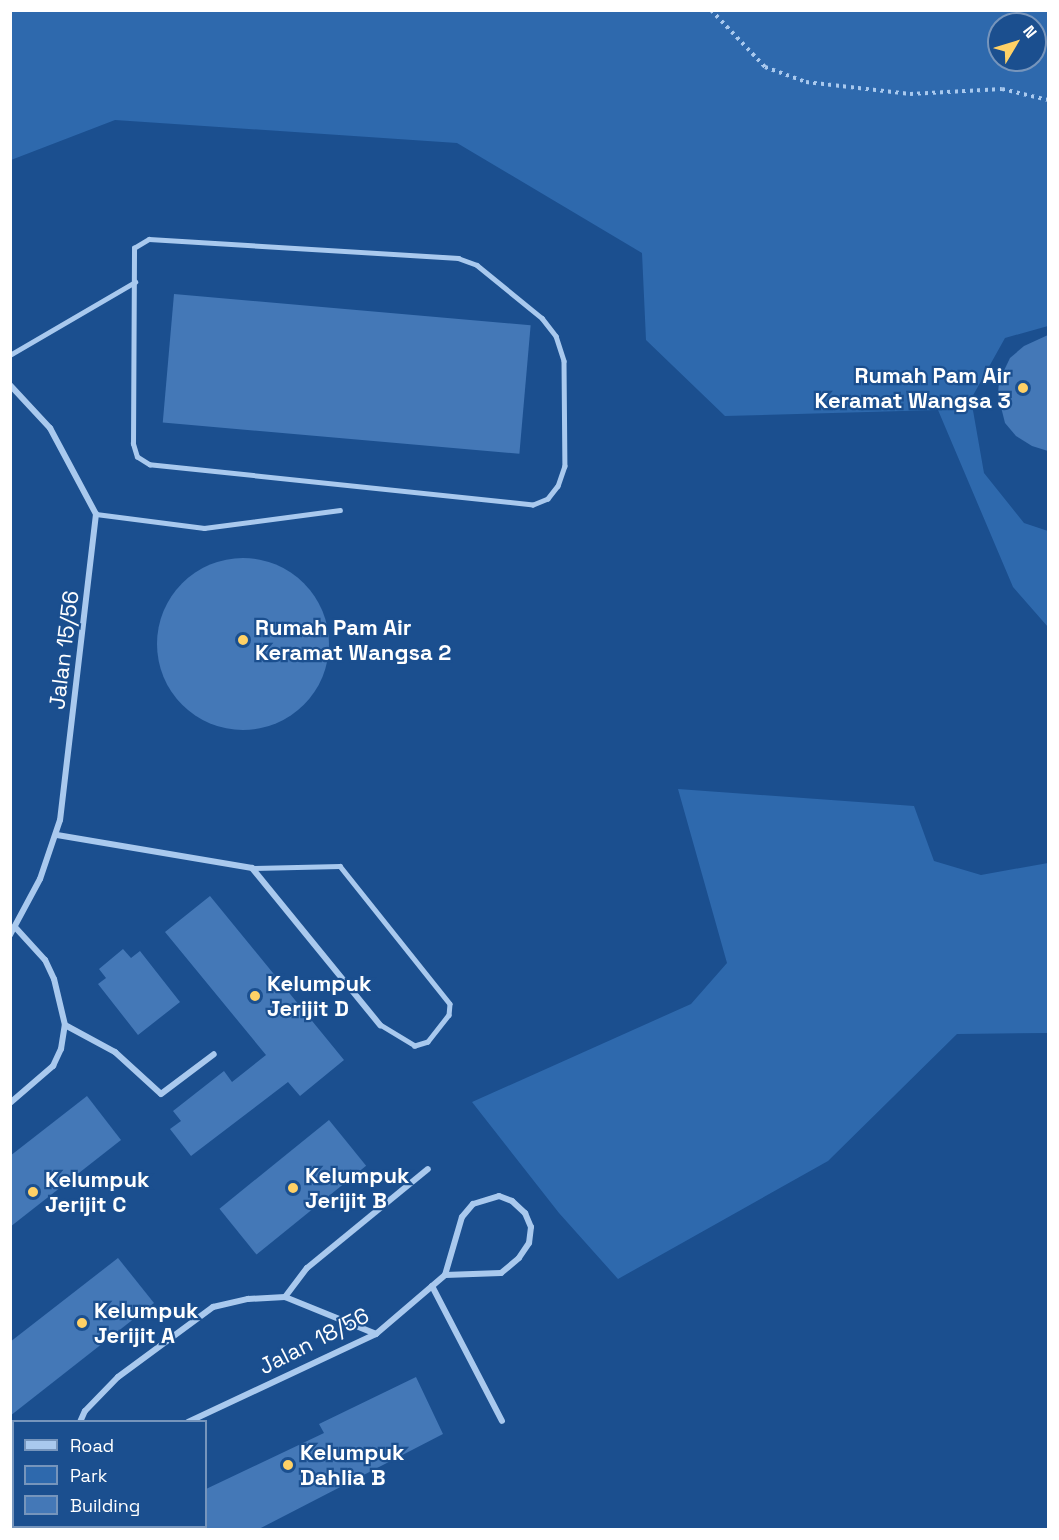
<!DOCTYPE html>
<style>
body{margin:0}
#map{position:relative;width:1059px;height:1540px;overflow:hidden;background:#1b4f8f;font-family:"Space Grotesk",sans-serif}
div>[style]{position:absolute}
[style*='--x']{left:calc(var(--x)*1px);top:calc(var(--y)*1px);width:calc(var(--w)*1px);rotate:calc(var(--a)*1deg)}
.green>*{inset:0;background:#2e69ad}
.building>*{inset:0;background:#4478b7;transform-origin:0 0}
.round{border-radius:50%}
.path>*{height:4px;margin-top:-2px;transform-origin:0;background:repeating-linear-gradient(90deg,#a9c9ee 0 3px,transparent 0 7.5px)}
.service>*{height:4.5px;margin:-2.25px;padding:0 2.25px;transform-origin:2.25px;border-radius:2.25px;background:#a9c9ee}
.minor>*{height:6px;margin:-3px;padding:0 3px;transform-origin:3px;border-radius:3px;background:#a9c9ee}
.dots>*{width:16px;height:16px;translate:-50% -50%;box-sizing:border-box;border:3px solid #1b4f8f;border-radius:50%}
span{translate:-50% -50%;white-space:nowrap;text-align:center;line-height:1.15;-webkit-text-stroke:4.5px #1b4f8f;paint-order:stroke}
.poi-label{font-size:22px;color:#fff;font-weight:700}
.right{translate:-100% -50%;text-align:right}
.left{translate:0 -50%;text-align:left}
.street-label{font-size:22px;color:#fff}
.frame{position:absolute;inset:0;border:12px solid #fff;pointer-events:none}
.legend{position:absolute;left:12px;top:1420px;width:195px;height:108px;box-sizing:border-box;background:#1b4f8f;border:2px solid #7695bc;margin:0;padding:8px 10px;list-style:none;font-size:18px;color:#fff}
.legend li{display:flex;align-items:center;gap:12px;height:30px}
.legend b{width:30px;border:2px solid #7695bc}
.north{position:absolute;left:987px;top:12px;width:60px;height:60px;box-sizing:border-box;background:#1b4f8f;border:2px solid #7695bc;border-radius:50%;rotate:52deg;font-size:16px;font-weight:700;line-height:24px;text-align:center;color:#fff}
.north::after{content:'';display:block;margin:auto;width:21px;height:27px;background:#ffd166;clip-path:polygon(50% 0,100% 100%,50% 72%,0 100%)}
</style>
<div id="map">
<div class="green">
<div style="clip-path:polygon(evenodd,11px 10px,1048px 11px,1048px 326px,1005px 338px,971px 399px,984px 473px,1024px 523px,1048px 531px,1048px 627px,1013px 587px,938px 410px,725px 416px,646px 340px,642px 253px,457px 143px,115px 120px,11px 160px,11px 10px,999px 24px,1035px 24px,1035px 60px,999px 60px,999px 24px)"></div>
<div style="clip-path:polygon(678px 789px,914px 806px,934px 861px,981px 875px,1048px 863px,1048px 1033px,957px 1034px,828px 1161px,618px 1279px,559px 1213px,472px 1102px,691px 1004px,727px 963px)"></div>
</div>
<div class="building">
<div style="left:174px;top:294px;width:358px;height:129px;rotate:5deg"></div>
<div style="clip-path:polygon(1048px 335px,1048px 451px,1032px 446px,1016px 436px,1005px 423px,998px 395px,999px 381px,1010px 358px,1024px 346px)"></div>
<div class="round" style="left:157px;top:558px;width:172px;height:172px"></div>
<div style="clip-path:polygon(210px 896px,344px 1060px,300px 1096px,288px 1082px,191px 1156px,170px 1129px,181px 1121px,173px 1111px,224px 1071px,232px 1082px,266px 1055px,165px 932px)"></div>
<div style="clip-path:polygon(123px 949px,131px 958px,140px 951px,180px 1002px,138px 1035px,98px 984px,106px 978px,99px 969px)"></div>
<div style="clip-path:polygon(87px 1096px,121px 1140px,10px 1227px,10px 1156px)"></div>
<div style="left:329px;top:1120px;width:59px;height:141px;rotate:51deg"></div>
<div style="clip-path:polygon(118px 1258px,154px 1303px,10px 1416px,10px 1342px)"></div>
<div style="clip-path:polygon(416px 1377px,443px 1434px,257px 1530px,206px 1530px,206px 1489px,324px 1433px,319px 1424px)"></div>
</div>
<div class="path">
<div style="--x:711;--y:10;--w:79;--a:46.5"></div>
<div style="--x:765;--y:67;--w:44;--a:20.1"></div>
<div style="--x:806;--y:82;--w:105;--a:6.6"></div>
<div style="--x:910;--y:94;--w:92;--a:-3.1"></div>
<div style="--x:1002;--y:89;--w:47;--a:13.4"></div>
</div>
<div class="service">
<div style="--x:149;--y:239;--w:310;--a:3.5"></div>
<div style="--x:458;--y:258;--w:20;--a:20"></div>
<div style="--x:477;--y:265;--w:84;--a:39.2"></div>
<div style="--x:542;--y:318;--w:23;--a:52"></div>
<div style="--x:556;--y:336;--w:26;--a:72"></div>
<div style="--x:564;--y:361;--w:105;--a:89.5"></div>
<div style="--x:565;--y:466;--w:21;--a:109"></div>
<div style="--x:558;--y:486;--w:16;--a:128"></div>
<div style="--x:548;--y:499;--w:16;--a:158"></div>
<div style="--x:533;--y:505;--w:385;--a:-174"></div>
<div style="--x:150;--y:465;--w:15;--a:-148"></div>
<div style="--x:137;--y:457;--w:14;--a:-107"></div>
<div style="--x:133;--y:444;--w:196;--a:-89.7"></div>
<div style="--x:134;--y:248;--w:17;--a:-31"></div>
<div style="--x:10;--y:355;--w:145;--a:-30.3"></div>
<div style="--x:96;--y:514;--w:109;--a:7.4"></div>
<div style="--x:204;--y:528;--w:137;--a:-7.5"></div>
<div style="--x:252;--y:868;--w:88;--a:-1.3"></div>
<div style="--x:340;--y:866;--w:176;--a:51.4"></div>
<div style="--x:450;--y:1004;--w:11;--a:95"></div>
<div style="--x:449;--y:1015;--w:34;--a:128"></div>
<div style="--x:428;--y:1042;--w:14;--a:163"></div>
<div style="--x:415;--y:1046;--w:41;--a:-149"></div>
</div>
<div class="minor">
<div style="--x:10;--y:385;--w:59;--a:47.1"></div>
<div style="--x:50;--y:428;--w:98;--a:61.9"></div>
<div style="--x:96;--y:514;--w:308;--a:96.7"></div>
<div style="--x:60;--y:820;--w:62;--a:108.7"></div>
<div style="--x:40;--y:879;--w:64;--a:118.2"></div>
<div style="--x:57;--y:835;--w:198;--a:9.6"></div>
<div style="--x:252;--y:868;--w:203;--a:50.8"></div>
<div style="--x:65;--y:1025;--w:57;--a:28.4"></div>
<div style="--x:115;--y:1052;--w:62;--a:42.4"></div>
<div style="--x:161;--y:1094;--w:66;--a:-37"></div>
<div style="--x:10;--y:1103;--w:57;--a:-40.7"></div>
<div style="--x:53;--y:1066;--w:19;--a:-65"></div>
<div style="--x:61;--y:1049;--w:24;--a:-81"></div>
<div style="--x:65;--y:1025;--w:47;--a:-103.4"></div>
<div style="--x:54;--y:979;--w:21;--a:-115"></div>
<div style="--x:45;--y:960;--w:45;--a:-132.3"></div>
<div style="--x:432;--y:1286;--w:152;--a:62.6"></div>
<div style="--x:285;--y:1297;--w:36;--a:-53"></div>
<div style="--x:307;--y:1268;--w:156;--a:-39.3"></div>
<div style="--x:80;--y:1422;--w:12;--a:-66"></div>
<div style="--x:85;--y:1411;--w:47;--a:-45.9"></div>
<div style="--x:118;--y:1377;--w:118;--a:-36.4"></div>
<div style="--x:213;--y:1307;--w:36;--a:-13"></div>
<div style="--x:248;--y:1299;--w:37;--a:-3"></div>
<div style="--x:285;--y:1297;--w:98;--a:22.1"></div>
<div style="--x:188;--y:1422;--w:208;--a:-25.1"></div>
<div style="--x:376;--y:1334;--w:91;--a:-40.5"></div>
<div style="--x:445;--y:1275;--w:60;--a:-73.7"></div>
<div style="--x:462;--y:1217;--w:17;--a:-50"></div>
<div style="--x:473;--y:1204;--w:27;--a:-17"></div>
<div style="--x:499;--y:1196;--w:14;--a:21"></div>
<div style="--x:512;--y:1201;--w:18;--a:43"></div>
<div style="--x:525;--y:1213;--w:15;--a:67"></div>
<div style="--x:531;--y:1227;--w:16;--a:97"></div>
<div style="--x:529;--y:1243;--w:18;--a:124"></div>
<div style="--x:519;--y:1258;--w:23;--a:140"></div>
<div style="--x:501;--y:1273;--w:56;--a:178"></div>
<div style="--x:16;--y:1530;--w:5;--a:-53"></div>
</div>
<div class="dots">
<div style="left:1023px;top:388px;background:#ffd166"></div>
<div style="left:243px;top:640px;background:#ffd166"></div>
<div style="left:255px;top:996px;background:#ffd166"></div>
<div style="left:293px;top:1188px;background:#ffd166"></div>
<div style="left:33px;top:1192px;background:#ffd166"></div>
<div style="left:82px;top:1323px;background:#ffd166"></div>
<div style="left:288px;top:1465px;background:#ffd166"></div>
</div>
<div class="poi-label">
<span class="right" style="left:1011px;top:388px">Rumah Pam Air<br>Keramat Wangsa 3</span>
<span class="left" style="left:255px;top:640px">Rumah Pam Air<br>Keramat Wangsa 2</span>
<span class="left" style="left:267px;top:996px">Kelumpuk<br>Jerijit D</span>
<span class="left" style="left:305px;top:1188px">Kelumpuk<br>Jerijit B</span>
<span class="left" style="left:45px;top:1192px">Kelumpuk<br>Jerijit C</span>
<span class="left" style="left:94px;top:1323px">Kelumpuk<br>Jerijit A</span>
<span class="left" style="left:300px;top:1465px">Kelumpuk<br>Dahlia B</span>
</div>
<div class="street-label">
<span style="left:64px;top:650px;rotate:-83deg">Jalan 15/56</span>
<span style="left:314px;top:1341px;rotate:-27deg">Jalan 18/56</span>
</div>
<div class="frame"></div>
<ul class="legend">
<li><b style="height:8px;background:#a9c9ee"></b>Road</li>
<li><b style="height:16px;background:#2e69ad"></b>Park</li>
<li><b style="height:16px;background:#4478b7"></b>Building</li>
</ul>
<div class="north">N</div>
</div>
